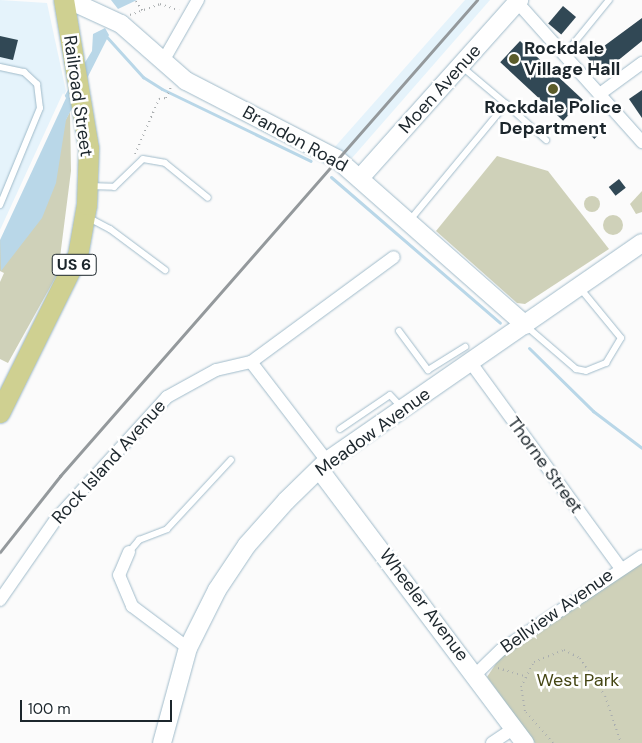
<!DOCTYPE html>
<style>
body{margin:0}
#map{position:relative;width:642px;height:743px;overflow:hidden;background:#fbfbfb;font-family:"DM Sans",sans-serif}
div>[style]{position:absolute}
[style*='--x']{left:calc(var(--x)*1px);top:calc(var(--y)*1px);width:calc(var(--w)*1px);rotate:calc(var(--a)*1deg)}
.built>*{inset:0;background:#e5f3fb}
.green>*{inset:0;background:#cfd1b9}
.round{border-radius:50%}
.water>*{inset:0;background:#b9d7e8}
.pier>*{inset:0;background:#fbfbfb}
.stream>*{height:3px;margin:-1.5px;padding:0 1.5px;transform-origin:1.5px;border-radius:1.5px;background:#b9d7e8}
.building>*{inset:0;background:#314855;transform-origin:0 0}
.path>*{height:2px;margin-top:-1px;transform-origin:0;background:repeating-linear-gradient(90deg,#a9adaf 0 1px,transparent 0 5px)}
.roads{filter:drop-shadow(0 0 1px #a0bbca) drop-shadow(0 0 1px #a0bbca)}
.lane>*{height:6px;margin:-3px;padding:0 3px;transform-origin:3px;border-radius:3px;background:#fff}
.street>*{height:12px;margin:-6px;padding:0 6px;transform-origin:6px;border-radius:6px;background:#fff}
.secondary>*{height:18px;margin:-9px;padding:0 9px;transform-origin:9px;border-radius:9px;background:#fff}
.primary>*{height:20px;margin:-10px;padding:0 10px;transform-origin:10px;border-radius:10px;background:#cfd091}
.rail>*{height:3px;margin:-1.5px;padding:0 1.5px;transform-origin:1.5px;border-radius:1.5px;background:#94999c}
.dots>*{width:14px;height:14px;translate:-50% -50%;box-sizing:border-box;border:2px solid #fff;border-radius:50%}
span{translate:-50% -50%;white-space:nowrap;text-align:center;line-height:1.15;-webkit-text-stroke:5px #fff;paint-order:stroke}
.shield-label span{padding:1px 4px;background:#fff;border:1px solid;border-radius:4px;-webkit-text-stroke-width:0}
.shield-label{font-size:16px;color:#1c262c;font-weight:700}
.poi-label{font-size:18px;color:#1c262c;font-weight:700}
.left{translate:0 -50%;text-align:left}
.street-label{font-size:18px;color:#1c262c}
.park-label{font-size:18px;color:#454614}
.scale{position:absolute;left:20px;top:700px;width:152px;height:22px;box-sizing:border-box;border:2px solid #1c262c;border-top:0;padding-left:6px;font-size:15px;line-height:18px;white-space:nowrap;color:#1c262c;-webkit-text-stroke:4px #fff;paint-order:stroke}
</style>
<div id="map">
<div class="built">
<div style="clip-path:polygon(0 0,47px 3px,66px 91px,0 236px)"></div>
<div style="clip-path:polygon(465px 0,490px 0,352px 158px,333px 149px)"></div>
</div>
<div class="green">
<div style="clip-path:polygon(70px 112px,71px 171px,58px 273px,8px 363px,0 359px,0 282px,4px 273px,0 271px,0 236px)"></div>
<div style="clip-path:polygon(497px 156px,548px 171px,609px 249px,525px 304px,517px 303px,436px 231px)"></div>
<div style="clip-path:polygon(642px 191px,642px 212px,636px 214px,630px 204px)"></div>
<div class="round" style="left:584px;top:196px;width:16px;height:16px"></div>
<div class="round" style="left:603px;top:215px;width:20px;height:20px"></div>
<div style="clip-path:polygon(642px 563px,642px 743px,535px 743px,487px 677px,499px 659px,617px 574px)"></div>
</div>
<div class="water">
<div style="clip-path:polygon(111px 0,137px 0,118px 9px)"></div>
<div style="clip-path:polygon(105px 28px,109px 35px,66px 120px,56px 183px,42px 218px,1px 271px,0 236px,62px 100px,92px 51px,93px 34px)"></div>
</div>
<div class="pier">
<div style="clip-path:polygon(63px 93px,66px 98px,0 240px,0 230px)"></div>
</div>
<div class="stream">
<div style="--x:105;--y:35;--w:57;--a:47.9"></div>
<div style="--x:143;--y:77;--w:22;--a:32"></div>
<div style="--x:162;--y:89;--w:165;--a:25.8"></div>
<div style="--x:331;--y:177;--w:223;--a:40.8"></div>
<div style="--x:529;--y:348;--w:90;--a:44.5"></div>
<div style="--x:593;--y:411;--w:61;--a:37.1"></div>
</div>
<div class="building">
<div style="left:563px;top:6px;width:17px;height:23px;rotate:40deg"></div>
<div style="clip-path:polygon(642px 18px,642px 41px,600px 75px,583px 51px,595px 43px,600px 49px)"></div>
<div style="clip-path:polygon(0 36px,18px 40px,13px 60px,0 57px)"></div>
<div style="left:520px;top:41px;width:86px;height:29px;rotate:43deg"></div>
<div style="clip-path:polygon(642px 90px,642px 118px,629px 99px)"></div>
<div style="left:600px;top:122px;width:8px;height:16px;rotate:45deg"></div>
<div style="left:619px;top:179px;width:11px;height:13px;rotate:52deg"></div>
</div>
<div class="path">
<div style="--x:136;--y:1;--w:14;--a:56"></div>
<div style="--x:130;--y:15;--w:32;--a:-20"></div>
<div style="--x:160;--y:4;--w:20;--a:18"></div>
<div style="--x:135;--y:154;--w:60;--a:-66.4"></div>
<div style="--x:159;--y:99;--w:7;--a:-8"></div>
<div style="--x:166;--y:98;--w:12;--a:-66"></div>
<div style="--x:498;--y:668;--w:27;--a:17"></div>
<div style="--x:553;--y:743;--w:43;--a:-131.2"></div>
<div style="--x:525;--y:711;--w:24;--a:-99"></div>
<div style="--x:521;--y:687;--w:28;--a:-63"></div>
<div style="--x:534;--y:662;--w:32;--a:-22"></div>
<div style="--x:564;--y:650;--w:18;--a:27"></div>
<div style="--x:580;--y:658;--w:45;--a:56.7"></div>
<div style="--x:605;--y:696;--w:50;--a:71.2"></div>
</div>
<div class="roads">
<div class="lane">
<div style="--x:565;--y:54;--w:70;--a:-50.8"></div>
<div style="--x:461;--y:66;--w:59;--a:40.2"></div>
<div style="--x:0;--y:67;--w:25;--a:12"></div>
<div style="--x:24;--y:72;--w:18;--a:43"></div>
<div style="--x:37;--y:84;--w:24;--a:83"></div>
<div style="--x:40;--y:108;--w:105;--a:112.4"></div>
<div style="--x:89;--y:186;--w:25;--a:2"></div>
<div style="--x:114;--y:187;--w:40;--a:-44"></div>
<div style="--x:143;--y:159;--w:22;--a:10"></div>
<div style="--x:165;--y:163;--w:55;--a:39.1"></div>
<div style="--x:89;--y:218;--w:24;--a:28"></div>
<div style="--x:110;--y:229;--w:69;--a:36.7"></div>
<div style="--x:410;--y:220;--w:151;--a:-50.4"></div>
<div style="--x:506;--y:104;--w:54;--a:42"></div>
<div style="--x:526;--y:326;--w:66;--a:40.7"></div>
<div style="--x:576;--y:369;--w:10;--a:11"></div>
<div style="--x:586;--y:371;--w:22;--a:-22"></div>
<div style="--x:606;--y:363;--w:29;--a:-59"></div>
<div style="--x:621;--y:338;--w:65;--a:-129.4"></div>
<div style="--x:399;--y:331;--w:49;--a:53.4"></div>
<div style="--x:428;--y:370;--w:44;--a:-31.9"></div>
<div style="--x:340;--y:429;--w:60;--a:-34.2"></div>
<div style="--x:390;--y:395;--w:18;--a:47"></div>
<div style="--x:129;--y:552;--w:16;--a:-50"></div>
<div style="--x:139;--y:540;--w:30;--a:-21"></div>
<div style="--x:167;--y:529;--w:94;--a:-47.2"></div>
</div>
<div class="street">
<div style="--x:517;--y:2;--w:188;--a:48.2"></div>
<div style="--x:162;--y:63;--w:73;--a:-60.3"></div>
<div style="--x:601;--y:93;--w:51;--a:-36.2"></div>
<div style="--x:251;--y:362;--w:125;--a:52.5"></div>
<div style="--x:471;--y:363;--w:253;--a:53.9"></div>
<div style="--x:129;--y:552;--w:25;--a:113"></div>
<div style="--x:119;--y:575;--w:34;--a:67"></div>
<div style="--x:132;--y:606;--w:70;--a:36.9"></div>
<div style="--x:0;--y:600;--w:98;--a:-55.3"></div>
<div style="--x:56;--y:519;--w:165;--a:-47.7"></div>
<div style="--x:167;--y:397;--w:56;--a:-28.9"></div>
<div style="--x:216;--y:370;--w:36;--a:-13"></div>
<div style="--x:251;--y:362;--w:177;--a:-36.3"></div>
<div style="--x:476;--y:674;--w:35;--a:-44"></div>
<div style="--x:501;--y:650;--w:169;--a:-33.7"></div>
<div style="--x:492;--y:743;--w:27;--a:-34"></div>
</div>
<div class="secondary">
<div style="--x:69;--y:0;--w:57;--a:24.8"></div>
<div style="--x:121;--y:24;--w:86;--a:41.2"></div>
<div style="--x:186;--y:81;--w:170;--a:27.3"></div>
<div style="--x:337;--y:159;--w:251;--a:41.4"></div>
<div style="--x:360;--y:178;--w:239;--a:-48.2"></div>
<div style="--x:319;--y:469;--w:343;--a:53.1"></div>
<div style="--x:162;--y:743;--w:98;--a:-74.7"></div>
<div style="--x:188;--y:648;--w:65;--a:-63.4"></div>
<div style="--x:217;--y:590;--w:54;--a:-56.3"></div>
<div style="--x:247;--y:545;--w:59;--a:-48.4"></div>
<div style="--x:286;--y:501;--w:57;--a:-44.3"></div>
<div style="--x:327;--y:461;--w:383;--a:-34.7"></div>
</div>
<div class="primary">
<div style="--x:0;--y:413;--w:175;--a:-63.6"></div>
<div style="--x:78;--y:256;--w:52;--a:-80"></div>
<div style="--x:87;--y:205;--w:56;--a:-88"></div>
<div style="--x:89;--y:149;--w:151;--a:-99.5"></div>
</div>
</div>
<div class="rail">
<div style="--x:0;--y:552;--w:97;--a:-51.7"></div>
<div style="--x:60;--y:476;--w:633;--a:-48.78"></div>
</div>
<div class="dots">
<div style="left:514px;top:59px;background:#5b5c2a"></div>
<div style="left:553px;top:89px;background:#5b5c2a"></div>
</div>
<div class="shield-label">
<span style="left:74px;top:265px">US 6</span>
</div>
<div class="poi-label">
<span class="left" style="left:524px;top:59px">Rockdale<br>Village Hall</span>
<span style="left:553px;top:118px">Rockdale Police<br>Department</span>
</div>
<div class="street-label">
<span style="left:440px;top:89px;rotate:-48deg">Moen Avenue</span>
<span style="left:78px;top:96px;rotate:82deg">Railroad Street</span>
<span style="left:295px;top:139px;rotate:29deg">Brandon Road</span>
<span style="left:373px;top:432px;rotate:-36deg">Meadow Avenue</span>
<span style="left:109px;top:462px;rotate:-48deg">Rock Island Avenue</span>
<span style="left:545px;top:465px;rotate:54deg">Thorne Street</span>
<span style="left:424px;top:605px;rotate:53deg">Wheeler Avenue</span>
<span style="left:557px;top:611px;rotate:-35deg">Bellview Avenue</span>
</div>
<div class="park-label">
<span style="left:578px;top:680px">West Park</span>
</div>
<div class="scale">100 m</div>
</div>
